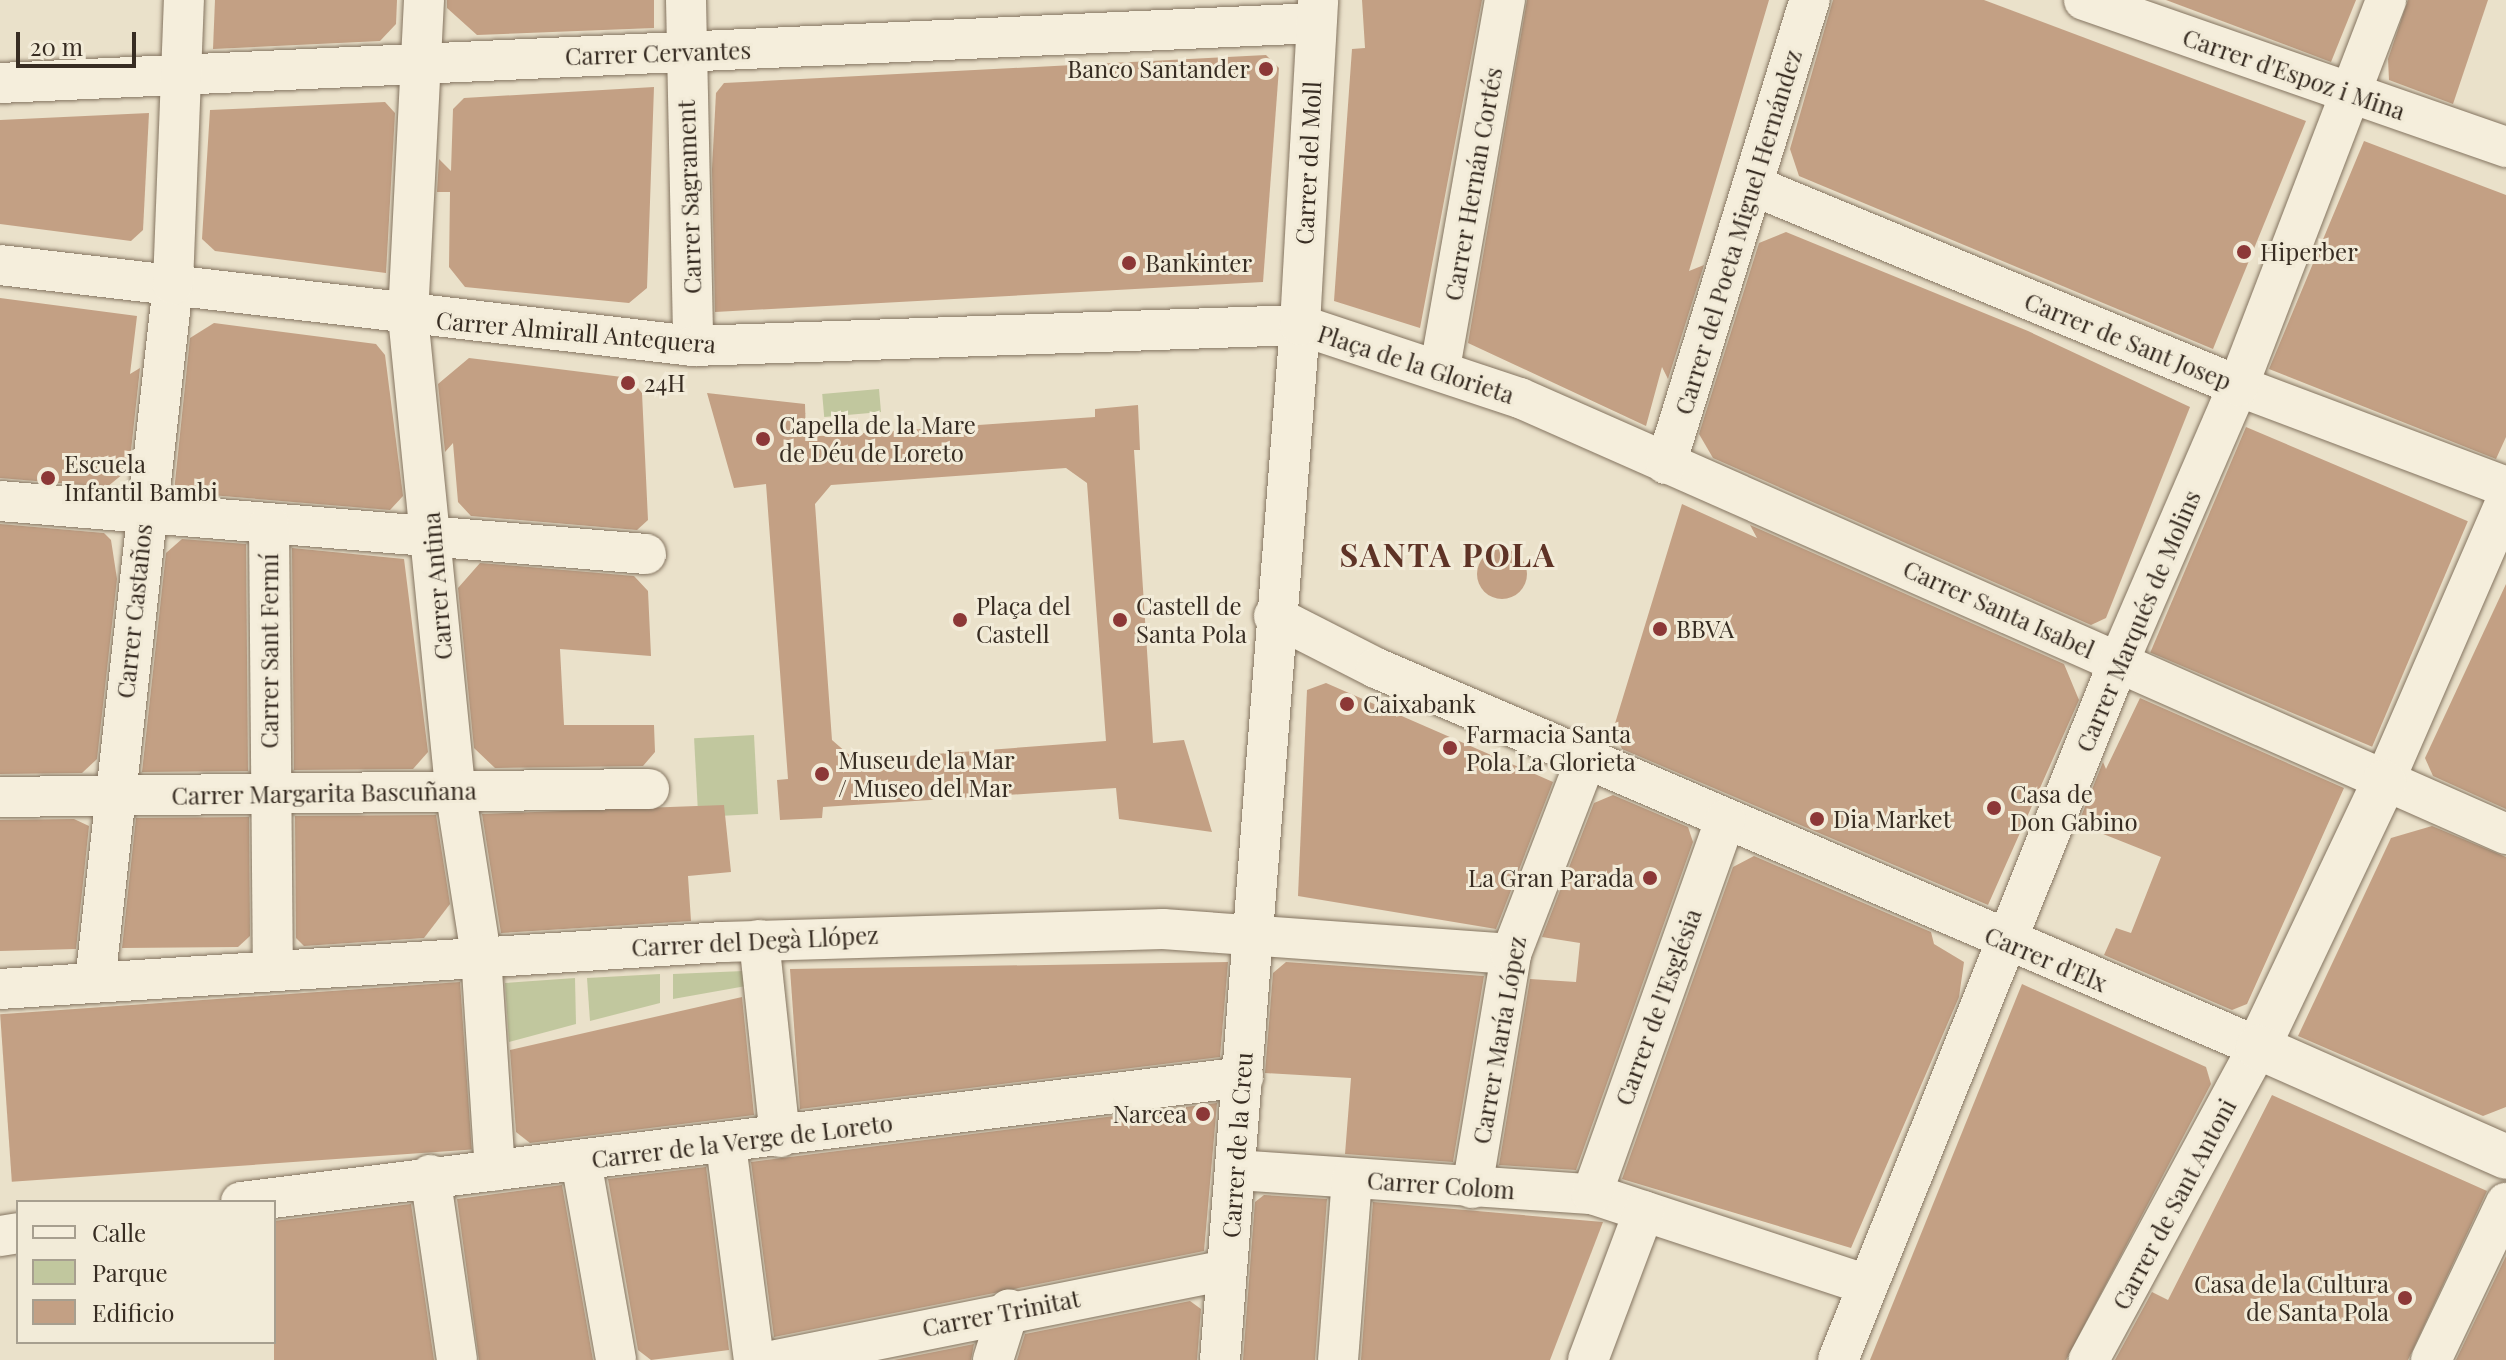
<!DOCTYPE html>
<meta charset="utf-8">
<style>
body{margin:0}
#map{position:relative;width:2506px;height:1360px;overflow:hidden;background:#eae1ca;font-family:"Playfair Display",serif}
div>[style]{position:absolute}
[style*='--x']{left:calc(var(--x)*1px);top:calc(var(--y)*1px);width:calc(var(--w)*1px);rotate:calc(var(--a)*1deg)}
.green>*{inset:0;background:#c1c79e;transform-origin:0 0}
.building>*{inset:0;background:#c3a084;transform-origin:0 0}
.round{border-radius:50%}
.roads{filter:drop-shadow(0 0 2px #847460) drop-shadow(0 0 2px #847460)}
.street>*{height:40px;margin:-20px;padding:0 20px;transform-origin:20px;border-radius:20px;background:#f5eedc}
.secondary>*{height:44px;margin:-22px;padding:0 22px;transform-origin:22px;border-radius:22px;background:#f5eedc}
.dots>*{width:22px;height:22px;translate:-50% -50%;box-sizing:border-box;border:4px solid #f2ebd8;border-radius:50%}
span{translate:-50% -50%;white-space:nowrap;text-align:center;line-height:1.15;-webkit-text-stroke:6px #f2ebd8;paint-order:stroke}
.street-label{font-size:24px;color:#372c22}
.poi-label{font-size:24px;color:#372c22}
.right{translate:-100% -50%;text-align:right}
.left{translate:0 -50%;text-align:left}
.district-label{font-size:32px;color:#5e3326;font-weight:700;letter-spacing:2px}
.legend{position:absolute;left:16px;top:1200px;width:260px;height:144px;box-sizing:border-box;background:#f2ebd8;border:2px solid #a79f8f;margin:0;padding:10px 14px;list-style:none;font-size:24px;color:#372c22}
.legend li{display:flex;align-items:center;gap:16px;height:40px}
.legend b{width:40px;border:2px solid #a79f8f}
.scale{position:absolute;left:16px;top:32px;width:120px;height:36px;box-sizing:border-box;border:4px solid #372c22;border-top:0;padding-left:10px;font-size:24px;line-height:28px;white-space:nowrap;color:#372c22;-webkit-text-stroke:6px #f2ebd8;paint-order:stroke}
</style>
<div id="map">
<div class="green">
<div style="left:879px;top:389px;width:23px;height:57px;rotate:85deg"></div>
<div style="left:754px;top:735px;width:79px;height:60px;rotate:87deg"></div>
<div style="clip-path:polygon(744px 971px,746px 986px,673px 999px,673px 974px)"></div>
<div style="clip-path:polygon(660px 974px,660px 1003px,590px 1021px,587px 978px)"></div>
<div style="clip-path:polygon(575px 978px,576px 1024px,509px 1042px,505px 983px)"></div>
</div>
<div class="building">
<div style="clip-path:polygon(215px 0,397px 0,396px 24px,380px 41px,213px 49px)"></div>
<div style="clip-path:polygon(447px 0,654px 0,654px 28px,477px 35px,447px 8px)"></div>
<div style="clip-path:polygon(1362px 0,1482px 0,1420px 328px,1334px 301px,1352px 49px,1365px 48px)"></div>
<div style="clip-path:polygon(1527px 0,1769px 0,1689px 271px,1704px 265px,1668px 379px,1662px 367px,1646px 426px,1468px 343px)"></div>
<div style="clip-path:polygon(1833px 0,1984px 0,2306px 121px,2213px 349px,1799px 176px,1790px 149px)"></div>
<div style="clip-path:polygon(2166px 0,2356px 0,2331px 62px)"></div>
<div style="clip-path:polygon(2408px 0,2488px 0,2453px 104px,2389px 80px,2388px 59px)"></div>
<div style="clip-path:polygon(1266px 55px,1279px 68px,1263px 282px,715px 312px,712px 169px,716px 93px,724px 83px)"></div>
<div style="clip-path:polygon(654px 87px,647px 288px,629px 303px,465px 287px,449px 267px,450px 192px,437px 192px,439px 159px,451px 171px,453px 109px,464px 98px)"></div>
<div style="clip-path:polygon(385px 102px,395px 113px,386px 273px,215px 251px,202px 239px,210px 110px)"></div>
<div style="clip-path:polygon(149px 113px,143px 230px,131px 241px,0 224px,0 120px)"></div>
<div style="clip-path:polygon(2364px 141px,2506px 195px,2506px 437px,2496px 459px,2269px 369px)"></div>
<div style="clip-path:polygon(1786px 232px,2028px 331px,2190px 407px,2106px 618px,2091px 625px,1713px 458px,1699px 434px,1759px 243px)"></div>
<div style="clip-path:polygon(0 298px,137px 316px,130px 374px,140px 368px,129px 469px,107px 487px,0 478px)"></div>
<div style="clip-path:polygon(214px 323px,376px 344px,385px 355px,403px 496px,390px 510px,174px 492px,190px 338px)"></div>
<div style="clip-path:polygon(469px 358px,630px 378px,642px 393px,648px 520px,637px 530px,471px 516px,458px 502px,453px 443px,445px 452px,438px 384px)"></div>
<div style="clip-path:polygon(evenodd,707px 393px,805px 404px,806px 437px,1095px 417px,1095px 409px,1138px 405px,1140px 450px,1134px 450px,1153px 743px,1184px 740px,1212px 832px,1119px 819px,1116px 788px,823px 807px,822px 818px,780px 820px,777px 780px,788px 779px,766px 484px,734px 488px,707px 393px,1066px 468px,1087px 483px,1106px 741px,855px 760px,832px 740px,815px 504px,831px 485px,1066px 468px)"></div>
<div style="left:2246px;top:427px;width:241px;height:245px;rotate:23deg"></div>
<div style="clip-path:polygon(1682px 504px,1757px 538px,1750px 525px,2064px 664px,2079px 700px,1988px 905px,1622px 749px,1613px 730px)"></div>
<div style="clip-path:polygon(0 524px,104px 533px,111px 540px,117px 579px,97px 759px,82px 773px,0 774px)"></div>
<div style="clip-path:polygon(182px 539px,246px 544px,248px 771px,142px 772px,166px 553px)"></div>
<div style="clip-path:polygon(292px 548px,404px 559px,428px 752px,413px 769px,294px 770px)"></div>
<div class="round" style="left:1477px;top:549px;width:50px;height:50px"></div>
<div style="clip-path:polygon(480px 563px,634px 576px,648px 591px,651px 656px,560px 649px,564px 725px,654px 725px,655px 752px,643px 766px,495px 768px,474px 748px,458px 588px)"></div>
<div style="clip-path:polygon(2506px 584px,2506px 809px,2433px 776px,2425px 758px)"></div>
<div style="clip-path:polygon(1326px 683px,1553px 782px,1496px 929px,1298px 896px,1307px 690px)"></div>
<div style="clip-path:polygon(2140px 698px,2344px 788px,2247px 1004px,2232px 1010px,2104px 955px,2116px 928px,2131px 933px,2161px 857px,2078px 824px,2103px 762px,2106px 769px)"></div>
<div style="clip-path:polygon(1613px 795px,1688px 827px,1693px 842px,1576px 1170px,1499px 1165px,1530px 979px,1576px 982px,1580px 943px,1542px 937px,1594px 803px)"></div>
<div style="clip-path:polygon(724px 805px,731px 872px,688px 876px,691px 921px,501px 933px,482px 814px)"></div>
<div style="clip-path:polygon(436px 815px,450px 904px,424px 938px,304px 946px,296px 938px,295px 816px)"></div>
<div style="clip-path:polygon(249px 817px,250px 936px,238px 947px,122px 948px,136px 818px)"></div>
<div style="clip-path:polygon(74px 819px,89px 826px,76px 949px,0 951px,0 820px)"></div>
<div style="clip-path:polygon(2432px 826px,2506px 857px,2506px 1107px,2483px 1116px,2298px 1036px,2391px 838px)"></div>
<div style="clip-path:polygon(1754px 856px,1931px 932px,1934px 944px,1964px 962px,1959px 997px,1851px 1248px,1622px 1179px,1733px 867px)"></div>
<div style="clip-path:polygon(1228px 962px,1220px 1057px,800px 1109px,790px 969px)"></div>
<div style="clip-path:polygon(1286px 962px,1484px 976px,1453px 1162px,1345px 1154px,1351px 1078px,1265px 1073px,1273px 973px)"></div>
<div style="left:460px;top:982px;width:168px;height:461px;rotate:86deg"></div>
<div style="clip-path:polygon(2022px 984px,2206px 1067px,2211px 1084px,2066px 1360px,1870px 1360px)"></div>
<div style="clip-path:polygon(742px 997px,754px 1115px,530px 1143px,516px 1132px,510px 1050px)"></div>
<div style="clip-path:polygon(2272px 1095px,2487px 1191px,2408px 1360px,2115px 1360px,2152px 1292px,2168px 1300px)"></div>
<div style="clip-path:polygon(1217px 1103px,1204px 1251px,774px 1337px,751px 1162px)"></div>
<div style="clip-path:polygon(706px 1167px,729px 1350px,651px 1360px,638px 1350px,608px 1179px)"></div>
<div style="clip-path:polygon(562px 1185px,593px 1360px,479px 1360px,457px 1199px)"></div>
<div style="clip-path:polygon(1264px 1195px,1327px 1199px,1315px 1360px,1243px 1360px,1255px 1202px)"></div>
<div style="clip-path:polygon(1373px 1202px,1603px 1222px,1550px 1360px,1361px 1360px)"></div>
<div style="clip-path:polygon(411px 1204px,434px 1360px,274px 1360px,274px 1221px)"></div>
<div style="clip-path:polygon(2506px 1256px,2506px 1360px,2456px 1360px)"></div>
<div style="clip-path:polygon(1190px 1301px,1201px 1309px,1197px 1360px,1017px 1360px,1025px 1334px)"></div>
<div style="clip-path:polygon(974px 1344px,971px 1360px,894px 1360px)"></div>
</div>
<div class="roads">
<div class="street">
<div style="--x:424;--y:0;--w:316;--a:92.9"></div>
<div style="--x:408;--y:316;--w:475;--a:84.3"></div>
<div style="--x:455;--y:789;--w:168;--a:81.1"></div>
<div style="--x:481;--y:955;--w:216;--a:86.3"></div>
<div style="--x:686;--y:0;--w:346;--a:88.8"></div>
<div style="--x:2084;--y:0;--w:447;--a:19.2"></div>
<div style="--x:0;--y:83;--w:1317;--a:-2.61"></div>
<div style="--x:1754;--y:186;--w:524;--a:22.45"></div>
<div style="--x:2238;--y:386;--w:286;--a:20.6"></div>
<div style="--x:0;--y:265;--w:698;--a:6.67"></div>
<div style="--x:693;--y:346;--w:607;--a:-1.98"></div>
<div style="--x:1300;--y:325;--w:232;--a:18.4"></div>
<div style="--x:1520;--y:398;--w:1078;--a:23.85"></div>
<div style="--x:1440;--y:368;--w:374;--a:-80"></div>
<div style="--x:1666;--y:464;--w:486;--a:-72.8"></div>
<div style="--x:0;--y:501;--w:648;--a:4.69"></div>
<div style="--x:269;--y:525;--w:445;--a:89.5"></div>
<div style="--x:1274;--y:616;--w:114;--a:27"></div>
<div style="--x:1376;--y:668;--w:960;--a:23.25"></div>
<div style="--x:2258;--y:1047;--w:356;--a:118.4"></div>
<div style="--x:2384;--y:782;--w:305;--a:-66.5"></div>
<div style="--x:0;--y:797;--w:649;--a:-0.71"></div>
<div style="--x:759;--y:940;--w:198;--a:83.9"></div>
<div style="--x:95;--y:982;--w:702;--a:-83.62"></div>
<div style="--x:173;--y:284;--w:284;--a:-87.8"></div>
<div style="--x:0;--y:989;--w:725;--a:-3.72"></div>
<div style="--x:723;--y:942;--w:440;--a:-1.7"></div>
<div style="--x:1163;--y:929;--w:349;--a:4.1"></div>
<div style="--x:726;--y:1145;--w:217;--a:82.6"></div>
<div style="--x:581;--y:1161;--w:202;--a:80"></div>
<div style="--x:1236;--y:1170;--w:357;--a:3.9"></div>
<div style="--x:1592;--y:1194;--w:290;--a:18.3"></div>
<div style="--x:430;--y:1175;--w:187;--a:81.7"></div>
<div style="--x:1472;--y:1188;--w:237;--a:-80.5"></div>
<div style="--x:1511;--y:954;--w:208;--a:-68.9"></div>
<div style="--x:1592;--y:1194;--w:397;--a:-70.4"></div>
<div style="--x:241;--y:1202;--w:1010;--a:-7.11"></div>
<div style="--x:0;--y:1236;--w:18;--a:-9"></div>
<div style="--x:776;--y:1360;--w:460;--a:-11.3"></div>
<div style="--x:993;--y:1360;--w:53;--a:-72.6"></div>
<div style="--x:1220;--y:1360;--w:1038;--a:-85.58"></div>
<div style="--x:1300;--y:325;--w:325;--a:-86.8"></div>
<div style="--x:1338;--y:1360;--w:182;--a:-85.6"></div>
<div style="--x:1588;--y:1360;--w:159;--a:-69.4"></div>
<div style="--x:1838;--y:1360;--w:753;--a:-68.1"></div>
<div style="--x:2119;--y:661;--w:300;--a:-66.6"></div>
<div style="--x:2238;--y:386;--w:413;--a:-69"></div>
<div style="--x:2431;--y:1360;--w:174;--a:-64.5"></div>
</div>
<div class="secondary">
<div style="--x:2384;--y:782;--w:293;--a:115.4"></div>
<div style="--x:2258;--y:1047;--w:271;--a:23.9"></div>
</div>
</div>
<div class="dots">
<div style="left:1266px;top:69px;background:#8c3837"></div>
<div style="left:2244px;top:252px;background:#8c3837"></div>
<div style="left:1129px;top:263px;background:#8c3837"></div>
<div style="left:628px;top:383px;background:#8c3837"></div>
<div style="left:763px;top:439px;background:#8c3837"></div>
<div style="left:48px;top:478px;background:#8c3837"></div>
<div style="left:960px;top:620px;background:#8c3837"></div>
<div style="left:1120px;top:620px;background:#8c3837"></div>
<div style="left:1660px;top:629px;background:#8c3837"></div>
<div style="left:1347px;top:704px;background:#8c3837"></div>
<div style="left:1450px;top:748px;background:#8c3837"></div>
<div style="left:822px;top:774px;background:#8c3837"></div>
<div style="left:1994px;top:808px;background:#8c3837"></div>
<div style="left:1817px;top:819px;background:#8c3837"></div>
<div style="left:1650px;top:878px;background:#8c3837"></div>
<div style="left:1203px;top:1114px;background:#8c3837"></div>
<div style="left:2405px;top:1298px;background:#8c3837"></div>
</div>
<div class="street-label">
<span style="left:658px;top:53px;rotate:-2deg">Carrer Cervantes</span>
<span style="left:2294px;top:74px;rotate:19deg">Carrer d'Espoz i Mina</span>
<span style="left:1308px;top:163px;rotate:-87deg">Carrer del Moll</span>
<span style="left:1473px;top:184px;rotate:-80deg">Carrer Hernán Cortés</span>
<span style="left:689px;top:197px;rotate:-92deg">Carrer Sagrament</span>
<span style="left:1738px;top:232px;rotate:-73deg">Carrer del Poeta Miguel Hernández</span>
<span style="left:576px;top:332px;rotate:5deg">Carrer Almirall Antequera</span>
<span style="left:2128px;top:341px;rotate:22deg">Carrer de Sant Josep</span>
<span style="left:1416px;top:364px;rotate:18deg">Plaça de la Glorieta</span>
<span style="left:437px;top:586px;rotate:-95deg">Carrer Antina</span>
<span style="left:1999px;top:609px;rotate:24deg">Carrer Santa Isabel</span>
<span style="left:134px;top:611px;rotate:-84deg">Carrer Castaños</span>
<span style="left:2138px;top:621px;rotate:-67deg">Carrer Marqués de Molins</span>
<span style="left:269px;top:651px;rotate:-90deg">Carrer Sant Fermí</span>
<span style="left:324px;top:793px;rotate:-1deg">Carrer Margarita Bascuñana</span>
<span style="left:755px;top:941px;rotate:-3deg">Carrer del Degà Llópez</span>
<span style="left:2046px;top:959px;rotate:23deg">Carrer d'Elx</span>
<span style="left:1658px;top:1007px;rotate:-70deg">Carrer de l'Església</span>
<span style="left:1499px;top:1040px;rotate:-80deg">Carrer María López</span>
<span style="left:742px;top:1141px;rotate:-7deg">Carrer de la Verge de Loreto</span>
<span style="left:1237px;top:1145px;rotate:-86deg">Carrer de la Creu</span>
<span style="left:1441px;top:1185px;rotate:4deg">Carrer Colom</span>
<span style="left:2174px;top:1204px;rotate:-62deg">Carrer de Sant Antoni</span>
<span style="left:1001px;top:1313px;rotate:-11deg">Carrer Trinitat</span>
</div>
<div class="poi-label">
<span class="right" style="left:1250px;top:69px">Banco Santander</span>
<span class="left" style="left:2260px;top:252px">Hiperber</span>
<span class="left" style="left:1145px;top:263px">Bankinter</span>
<span class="left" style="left:644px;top:383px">24H</span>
<span class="left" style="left:779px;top:439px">Capella de la Mare<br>de Déu de Loreto</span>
<span class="left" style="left:64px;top:478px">Escuela<br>Infantil Bambi</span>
<span class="left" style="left:976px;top:620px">Plaça del<br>Castell</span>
<span class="left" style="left:1136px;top:620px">Castell de<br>Santa Pola</span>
<span class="left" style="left:1676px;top:629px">BBVA</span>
<span class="left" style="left:1363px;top:704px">Caixabank</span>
<span class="left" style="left:1466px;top:748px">Farmacia Santa<br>Pola La Glorieta</span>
<span class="left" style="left:838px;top:774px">Museu de la Mar<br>/ Museo del Mar</span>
<span class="left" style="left:2010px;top:808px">Casa de<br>Don Gabino</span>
<span class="left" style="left:1833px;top:819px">Dia Market</span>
<span class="right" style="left:1634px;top:878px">La Gran Parada</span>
<span class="right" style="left:1187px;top:1114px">Narcea</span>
<span class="right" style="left:2389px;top:1298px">Casa de la Cultura<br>de Santa Pola</span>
</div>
<div class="district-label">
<span style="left:1448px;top:554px">SANTA POLA</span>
</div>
<ul class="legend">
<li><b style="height:10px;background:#f5eedc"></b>Calle</li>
<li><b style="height:22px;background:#c1c79e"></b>Parque</li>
<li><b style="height:22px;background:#c3a084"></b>Edificio</li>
</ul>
<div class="scale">20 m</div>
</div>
